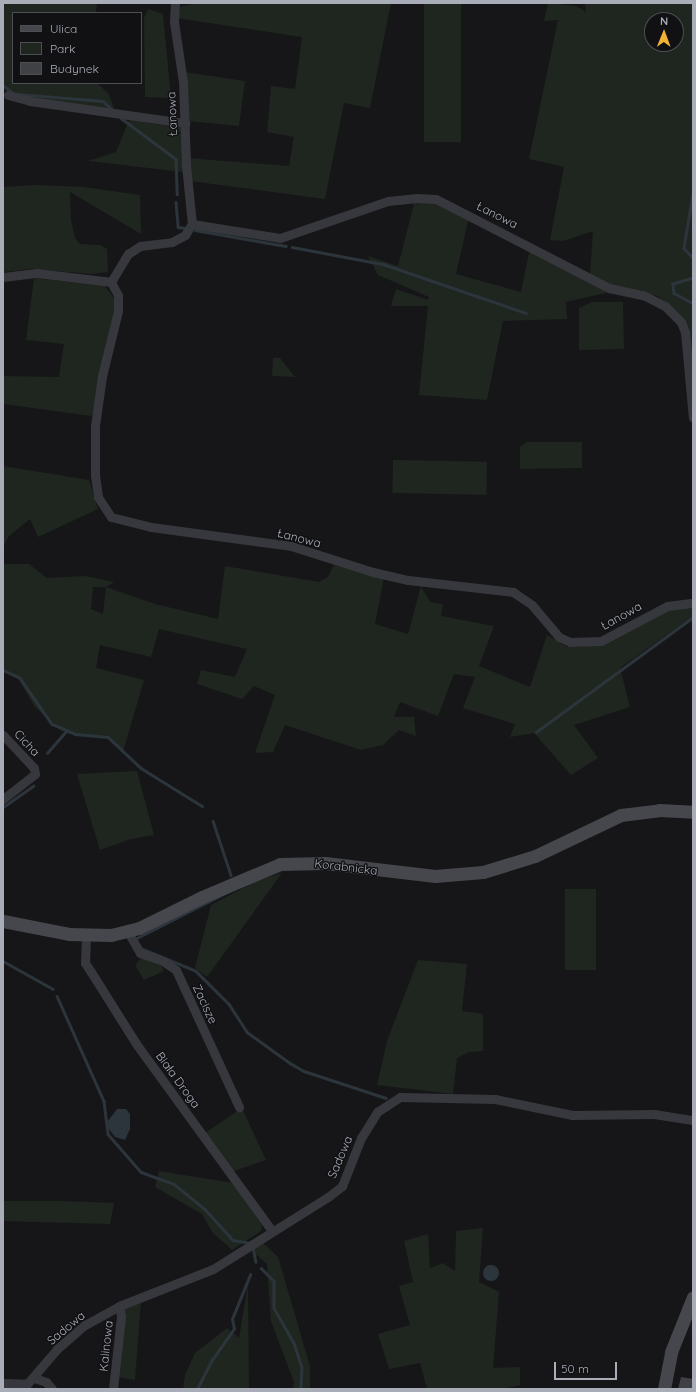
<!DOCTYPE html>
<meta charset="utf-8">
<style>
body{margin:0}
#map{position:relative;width:696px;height:1392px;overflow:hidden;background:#161618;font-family:Quicksand,sans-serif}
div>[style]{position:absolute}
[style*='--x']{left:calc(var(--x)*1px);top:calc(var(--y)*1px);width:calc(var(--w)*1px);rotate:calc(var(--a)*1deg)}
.green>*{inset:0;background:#1e261f;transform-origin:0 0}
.water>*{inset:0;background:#2c353c}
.round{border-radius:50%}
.stream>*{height:2.5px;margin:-1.25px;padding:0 1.25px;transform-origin:1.25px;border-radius:1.25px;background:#2c353c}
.building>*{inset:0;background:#404145}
.street>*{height:9px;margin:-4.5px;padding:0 4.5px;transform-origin:4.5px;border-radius:4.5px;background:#37383d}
.secondary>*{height:13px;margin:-6.5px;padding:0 6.5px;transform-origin:6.5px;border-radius:6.5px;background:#45474d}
span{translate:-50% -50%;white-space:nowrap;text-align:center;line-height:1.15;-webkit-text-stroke:3px #111113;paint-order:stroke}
.street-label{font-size:12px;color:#a8adb8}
.frame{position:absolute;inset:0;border:4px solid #a8adb8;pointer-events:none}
.legend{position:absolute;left:12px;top:12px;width:130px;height:72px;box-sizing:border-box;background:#111113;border:1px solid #4d4f55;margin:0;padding:5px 7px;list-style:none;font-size:12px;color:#a8adb8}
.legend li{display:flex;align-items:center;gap:8px;height:20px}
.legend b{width:20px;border:1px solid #4d4f55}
.north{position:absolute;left:644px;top:12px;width:40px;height:40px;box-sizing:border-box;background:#111113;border:1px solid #4d4f55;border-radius:50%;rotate:1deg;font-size:11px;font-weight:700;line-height:16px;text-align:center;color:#a8adb8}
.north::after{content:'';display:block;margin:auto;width:14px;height:18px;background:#f2b134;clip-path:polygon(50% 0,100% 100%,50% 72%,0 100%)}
.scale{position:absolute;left:554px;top:1362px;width:63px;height:18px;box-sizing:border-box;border:2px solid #a8adb8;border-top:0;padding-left:5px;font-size:12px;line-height:14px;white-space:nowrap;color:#a8adb8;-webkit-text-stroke:3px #111113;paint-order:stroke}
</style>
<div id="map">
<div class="green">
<div style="clip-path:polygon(3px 3px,97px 3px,96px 13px,13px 13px,13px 83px,97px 83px,109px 94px,115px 112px,18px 96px,3px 89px)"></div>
<div style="clip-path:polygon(196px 3px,391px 3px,370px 108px,344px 103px,325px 199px,190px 181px,187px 158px,289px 166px,294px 137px,267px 132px,271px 86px,295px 89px,302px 37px,176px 18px,180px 7px)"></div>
<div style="left:424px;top:3px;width:37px;height:139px"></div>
<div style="clip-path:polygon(evenodd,548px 3px,576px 6px,586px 12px,585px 3px,693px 3px,693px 385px,684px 319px,658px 296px,618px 289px,590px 274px,593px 231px,563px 241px,550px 240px,564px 167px,529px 159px,558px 20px,544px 21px,548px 3px,652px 20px,676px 20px,676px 44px,652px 44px,652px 20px)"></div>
<div style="clip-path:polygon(148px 9px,163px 14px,171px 98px,145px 97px,144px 18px)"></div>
<div style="clip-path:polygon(184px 72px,245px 81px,239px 126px,188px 121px)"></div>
<div style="clip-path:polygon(129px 120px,181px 128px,183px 172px,88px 161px,116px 152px)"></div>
<div style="clip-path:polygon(36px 185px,84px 187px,140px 195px,141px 234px,70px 192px,71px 220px,75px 238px,80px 244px,100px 245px,107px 249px,108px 272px,92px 274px,33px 269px,3px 272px,3px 187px)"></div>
<div style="clip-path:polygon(415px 200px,429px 200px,469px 217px,456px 274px,521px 292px,530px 248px,604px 289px,606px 293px,566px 302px,567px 319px,503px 321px,487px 400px,419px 395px,428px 306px,391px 306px,396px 289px,428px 300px,429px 297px,378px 275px,368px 256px,398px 266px)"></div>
<div style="clip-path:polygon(34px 278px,105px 286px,114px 298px,115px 311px,92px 416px,3px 404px,3px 376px,59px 377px,64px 344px,26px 340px)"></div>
<div style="clip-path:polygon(592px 302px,623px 302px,624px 349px,579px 350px,579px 308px)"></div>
<div style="clip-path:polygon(273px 358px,280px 358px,295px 377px,272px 376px)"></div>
<div style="clip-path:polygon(527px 442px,582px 442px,582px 468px,520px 469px,520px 447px)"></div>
<div style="left:393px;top:460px;width:94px;height:33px;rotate:1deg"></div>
<div style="clip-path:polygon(3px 466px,89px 480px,98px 509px,38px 537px,30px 519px,9px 536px,3px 547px)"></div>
<div style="clip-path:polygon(evenodd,3px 561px,4px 564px,29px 564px,47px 578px,85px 576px,114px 582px,106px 587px,155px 604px,218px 619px,225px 566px,319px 582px,328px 577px,334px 565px,384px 578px,375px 624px,408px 634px,421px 586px,430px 602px,443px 604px,441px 616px,494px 626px,479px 666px,530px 687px,547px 635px,567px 647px,590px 646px,609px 641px,669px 608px,682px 606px,692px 608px,693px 616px,620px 668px,630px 707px,574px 725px,598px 758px,571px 775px,534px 733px,510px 737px,515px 724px,463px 708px,475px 677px,454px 674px,438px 716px,400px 702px,394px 717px,414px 717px,416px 736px,399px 730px,383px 745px,361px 750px,285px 725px,273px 752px,255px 753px,275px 695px,254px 686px,242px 699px,197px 684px,201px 670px,235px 677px,247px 649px,159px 629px,151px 657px,100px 645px,96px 668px,144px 680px,123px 752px,105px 737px,72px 735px,60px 730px,34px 706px,18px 678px,3px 672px,3px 561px,93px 587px,106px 587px,103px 614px,91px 609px,93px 587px)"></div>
<div style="clip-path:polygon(137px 771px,154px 835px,131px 839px,100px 850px,77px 774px)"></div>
<div style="clip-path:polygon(282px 873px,207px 977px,195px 968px,211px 905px,259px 880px)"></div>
<div style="left:565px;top:889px;width:31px;height:81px"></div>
<div style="clip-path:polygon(142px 957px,160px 963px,164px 971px,144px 980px,135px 965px)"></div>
<div style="clip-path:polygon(418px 960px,467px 964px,462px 1011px,483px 1014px,483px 1051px,469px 1052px,457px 1058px,453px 1094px,377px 1085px,387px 1041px)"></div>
<div style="clip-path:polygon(242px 1108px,266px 1160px,231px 1172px,205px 1133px)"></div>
<div style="clip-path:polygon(159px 1171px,233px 1183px,262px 1225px,261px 1231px,232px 1250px,212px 1232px,202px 1214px,155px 1187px)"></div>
<div style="clip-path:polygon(3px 1201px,63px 1201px,114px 1203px,110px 1224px,3px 1221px)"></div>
<div style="clip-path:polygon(483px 1228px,479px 1282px,499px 1292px,493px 1368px,520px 1367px,520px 1385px,502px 1389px,427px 1389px,420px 1363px,389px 1369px,378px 1334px,410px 1325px,399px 1286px,413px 1282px,404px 1241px,428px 1234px,430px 1268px,443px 1263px,455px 1271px,456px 1231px)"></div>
<div style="clip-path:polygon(262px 1242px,278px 1257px,310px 1366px,310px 1389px,293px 1389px,294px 1382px,271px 1321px,267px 1264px,251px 1250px)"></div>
<div style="clip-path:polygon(248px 1284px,249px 1389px,183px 1389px,185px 1375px,195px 1353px,227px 1328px,239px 1338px)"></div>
<div style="clip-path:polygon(141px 1301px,135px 1380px,117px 1377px,124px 1309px)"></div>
</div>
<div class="water">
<div style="clip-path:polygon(117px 1109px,126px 1109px,130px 1114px,130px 1129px,125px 1140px,115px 1137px,108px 1128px,108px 1121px)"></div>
<div class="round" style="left:483px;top:1265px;width:16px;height:16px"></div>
</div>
<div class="stream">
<div style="--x:3;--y:85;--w:13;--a:39"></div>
<div style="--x:18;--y:94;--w:85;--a:4.7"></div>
<div style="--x:103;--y:101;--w:12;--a:42"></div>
<div style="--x:121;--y:118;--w:69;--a:36.7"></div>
<div style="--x:176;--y:159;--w:35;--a:88"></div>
<div style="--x:693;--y:194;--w:55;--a:99.5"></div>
<div style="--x:684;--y:248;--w:13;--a:48"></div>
<div style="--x:176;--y:202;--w:25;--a:85"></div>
<div style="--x:178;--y:227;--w:7;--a:8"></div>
<div style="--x:195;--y:230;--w:92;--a:10"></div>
<div style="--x:292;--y:247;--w:93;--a:10.6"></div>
<div style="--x:383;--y:264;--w:151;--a:18.9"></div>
<div style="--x:693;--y:278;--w:21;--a:163"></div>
<div style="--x:673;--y:284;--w:9;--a:84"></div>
<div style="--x:674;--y:293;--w:21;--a:28"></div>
<div style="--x:3;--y:670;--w:19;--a:25"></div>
<div style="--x:20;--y:678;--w:56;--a:55.2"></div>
<div style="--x:52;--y:724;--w:25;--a:23"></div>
<div style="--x:75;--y:734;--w:33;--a:5"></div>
<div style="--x:108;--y:737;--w:45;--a:43.2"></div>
<div style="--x:141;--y:768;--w:72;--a:31.9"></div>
<div style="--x:536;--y:732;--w:195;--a:-36.2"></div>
<div style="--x:47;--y:753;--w:29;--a:-49"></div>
<div style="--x:3;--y:807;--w:37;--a:-35"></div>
<div style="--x:213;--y:821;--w:57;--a:71.6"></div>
<div style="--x:135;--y:939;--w:114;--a:-27"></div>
<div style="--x:143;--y:949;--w:57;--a:22.5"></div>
<div style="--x:196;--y:971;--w:47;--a:45"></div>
<div style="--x:229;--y:1004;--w:33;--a:57"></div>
<div style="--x:247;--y:1032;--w:53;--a:35.8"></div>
<div style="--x:290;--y:1063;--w:16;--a:30"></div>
<div style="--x:304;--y:1071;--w:86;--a:18.2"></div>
<div style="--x:3;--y:961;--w:57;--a:29.2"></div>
<div style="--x:57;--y:996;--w:115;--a:65.9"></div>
<div style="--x:104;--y:1101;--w:33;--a:83"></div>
<div style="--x:108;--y:1134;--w:50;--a:49"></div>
<div style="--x:141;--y:1172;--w:35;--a:20"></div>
<div style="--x:174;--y:1184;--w:40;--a:39"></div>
<div style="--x:205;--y:1209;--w:42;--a:47.9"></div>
<div style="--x:233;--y:1240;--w:17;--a:10"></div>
<div style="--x:253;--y:1247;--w:15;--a:79"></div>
<div style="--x:261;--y:1268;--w:18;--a:45"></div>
<div style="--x:274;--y:1281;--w:27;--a:90"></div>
<div style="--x:274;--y:1308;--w:40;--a:60.3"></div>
<div style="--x:294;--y:1343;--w:25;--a:72"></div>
<div style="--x:302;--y:1367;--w:22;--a:93"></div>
<div style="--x:197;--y:1389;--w:33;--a:-63"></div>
<div style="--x:212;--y:1360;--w:38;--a:-55"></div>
<div style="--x:234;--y:1329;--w:10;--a:-101"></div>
<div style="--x:232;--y:1319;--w:48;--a:-67.8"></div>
</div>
<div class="building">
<div style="clip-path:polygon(681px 1377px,693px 1379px,693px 1389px,678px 1389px)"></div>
</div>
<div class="street">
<div style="--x:175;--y:3;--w:19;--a:93"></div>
<div style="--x:174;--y:22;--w:61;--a:81.5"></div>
<div style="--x:183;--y:82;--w:83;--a:87.9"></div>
<div style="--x:186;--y:165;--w:59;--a:84.2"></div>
<div style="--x:8;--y:95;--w:23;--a:15"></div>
<div style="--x:30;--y:101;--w:157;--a:8.1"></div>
<div style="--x:3;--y:277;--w:34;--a:-7"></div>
<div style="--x:37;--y:273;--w:75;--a:6.9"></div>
<div style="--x:111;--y:282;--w:15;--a:62"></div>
<div style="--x:118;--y:295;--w:16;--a:90"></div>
<div style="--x:118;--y:311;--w:67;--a:103.8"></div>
<div style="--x:102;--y:376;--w:50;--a:98"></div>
<div style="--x:95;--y:426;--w:49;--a:90"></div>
<div style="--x:95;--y:475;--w:22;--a:82"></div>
<div style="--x:98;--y:497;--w:24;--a:57"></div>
<div style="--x:111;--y:517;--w:41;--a:14"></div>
<div style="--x:151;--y:527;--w:141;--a:7.7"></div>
<div style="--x:291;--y:546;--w:86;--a:17.6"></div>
<div style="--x:373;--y:572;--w:36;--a:13"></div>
<div style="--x:408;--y:580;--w:106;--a:6.5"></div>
<div style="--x:513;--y:592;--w:23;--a:34"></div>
<div style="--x:532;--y:605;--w:42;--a:49.8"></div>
<div style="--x:559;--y:637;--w:12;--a:24"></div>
<div style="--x:570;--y:642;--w:31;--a:-2"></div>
<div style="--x:601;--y:641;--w:75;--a:-27.9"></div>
<div style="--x:667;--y:606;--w:26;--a:-7"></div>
<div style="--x:111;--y:282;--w:33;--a:-59"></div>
<div style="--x:128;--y:254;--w:14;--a:-34"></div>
<div style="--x:140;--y:246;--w:32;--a:-7"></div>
<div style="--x:172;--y:242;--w:15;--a:-28"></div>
<div style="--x:185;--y:235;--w:13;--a:-58"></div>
<div style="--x:192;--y:224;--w:89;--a:9"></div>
<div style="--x:280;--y:238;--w:114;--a:-18.9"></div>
<div style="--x:388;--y:201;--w:29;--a:-6"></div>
<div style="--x:417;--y:198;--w:19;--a:3"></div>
<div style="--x:436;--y:199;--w:195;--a:27.2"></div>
<div style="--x:609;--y:288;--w:35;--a:12"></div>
<div style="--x:643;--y:295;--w:25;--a:27"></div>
<div style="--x:665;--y:306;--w:23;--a:45"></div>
<div style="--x:681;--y:322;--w:11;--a:68"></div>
<div style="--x:685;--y:332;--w:86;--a:84.7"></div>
<div style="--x:3;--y:735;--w:45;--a:46.8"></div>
<div style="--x:34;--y:768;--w:6;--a:81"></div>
<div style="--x:35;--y:774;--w:41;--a:142"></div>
<div style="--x:128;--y:932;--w:24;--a:60"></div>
<div style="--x:140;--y:953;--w:24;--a:19"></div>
<div style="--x:163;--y:961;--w:16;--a:35"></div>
<div style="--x:176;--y:970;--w:151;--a:65.3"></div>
<div style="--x:86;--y:936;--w:27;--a:92"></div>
<div style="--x:85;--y:963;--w:11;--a:56"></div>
<div style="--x:91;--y:972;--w:86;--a:57.8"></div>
<div style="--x:137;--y:1045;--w:230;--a:54"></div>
<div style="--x:34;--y:1378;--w:13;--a:18"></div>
<div style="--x:46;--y:1382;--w:9;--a:49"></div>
<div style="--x:3;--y:1383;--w:24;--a:2"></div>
<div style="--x:27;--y:1384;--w:46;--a:-49.4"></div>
<div style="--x:57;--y:1349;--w:37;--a:-41"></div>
<div style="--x:85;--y:1325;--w:39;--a:-29"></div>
<div style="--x:119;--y:1306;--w:101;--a:-21.5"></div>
<div style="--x:213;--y:1269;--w:136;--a:-32.1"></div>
<div style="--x:328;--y:1197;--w:18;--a:-38"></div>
<div style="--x:342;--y:1186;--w:52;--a:-68.4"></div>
<div style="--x:361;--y:1138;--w:31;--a:-58"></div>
<div style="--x:377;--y:1112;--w:27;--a:-33"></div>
<div style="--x:400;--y:1097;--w:95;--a:1.2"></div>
<div style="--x:495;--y:1099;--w:79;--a:11.7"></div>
<div style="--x:572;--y:1115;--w:82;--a:-0.7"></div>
<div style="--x:654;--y:1114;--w:39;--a:9"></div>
<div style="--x:113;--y:1389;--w:73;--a:-83.7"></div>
<div style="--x:121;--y:1316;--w:10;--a:-101"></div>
</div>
<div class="secondary">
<div style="--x:3;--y:921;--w:67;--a:11.1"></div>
<div style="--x:69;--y:934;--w:42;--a:1.4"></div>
<div style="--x:111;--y:935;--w:29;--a:-14"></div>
<div style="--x:139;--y:928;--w:70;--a:-26.2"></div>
<div style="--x:202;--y:897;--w:85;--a:-22.9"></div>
<div style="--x:280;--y:864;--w:45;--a:-1.3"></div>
<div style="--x:325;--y:863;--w:111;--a:6.7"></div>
<div style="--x:435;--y:876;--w:48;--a:-4.8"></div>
<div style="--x:483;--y:872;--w:54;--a:-17.1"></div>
<div style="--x:535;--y:856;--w:95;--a:-25.5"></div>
<div style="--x:621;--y:815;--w:38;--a:-7"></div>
<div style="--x:659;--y:810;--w:34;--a:3"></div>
<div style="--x:664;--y:1389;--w:38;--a:-79"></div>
<div style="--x:671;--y:1352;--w:59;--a:-68.2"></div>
</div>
<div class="street-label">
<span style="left:172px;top:114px;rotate:-92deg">Łanowa</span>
<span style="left:497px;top:215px;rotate:27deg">Łanowa</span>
<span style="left:299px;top:538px;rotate:14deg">Łanowa</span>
<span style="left:621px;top:616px;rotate:-29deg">Łanowa</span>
<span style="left:27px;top:743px;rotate:47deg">Cicha</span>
<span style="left:346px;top:867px;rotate:7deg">Korabnicka</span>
<span style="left:205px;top:1004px;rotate:65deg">Zacisze</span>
<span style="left:178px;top:1080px;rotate:54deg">Biała Droga</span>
<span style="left:340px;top:1157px;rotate:-67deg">Sadowa</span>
<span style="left:66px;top:1328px;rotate:-40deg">Sadowa</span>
<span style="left:106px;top:1346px;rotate:-84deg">Kalinowa</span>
</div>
<div class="frame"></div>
<ul class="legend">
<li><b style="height:5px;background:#45474d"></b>Ulica</li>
<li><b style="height:11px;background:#1e261f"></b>Park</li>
<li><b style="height:11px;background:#404145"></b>Budynek</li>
</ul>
<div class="north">N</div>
<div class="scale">50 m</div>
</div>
